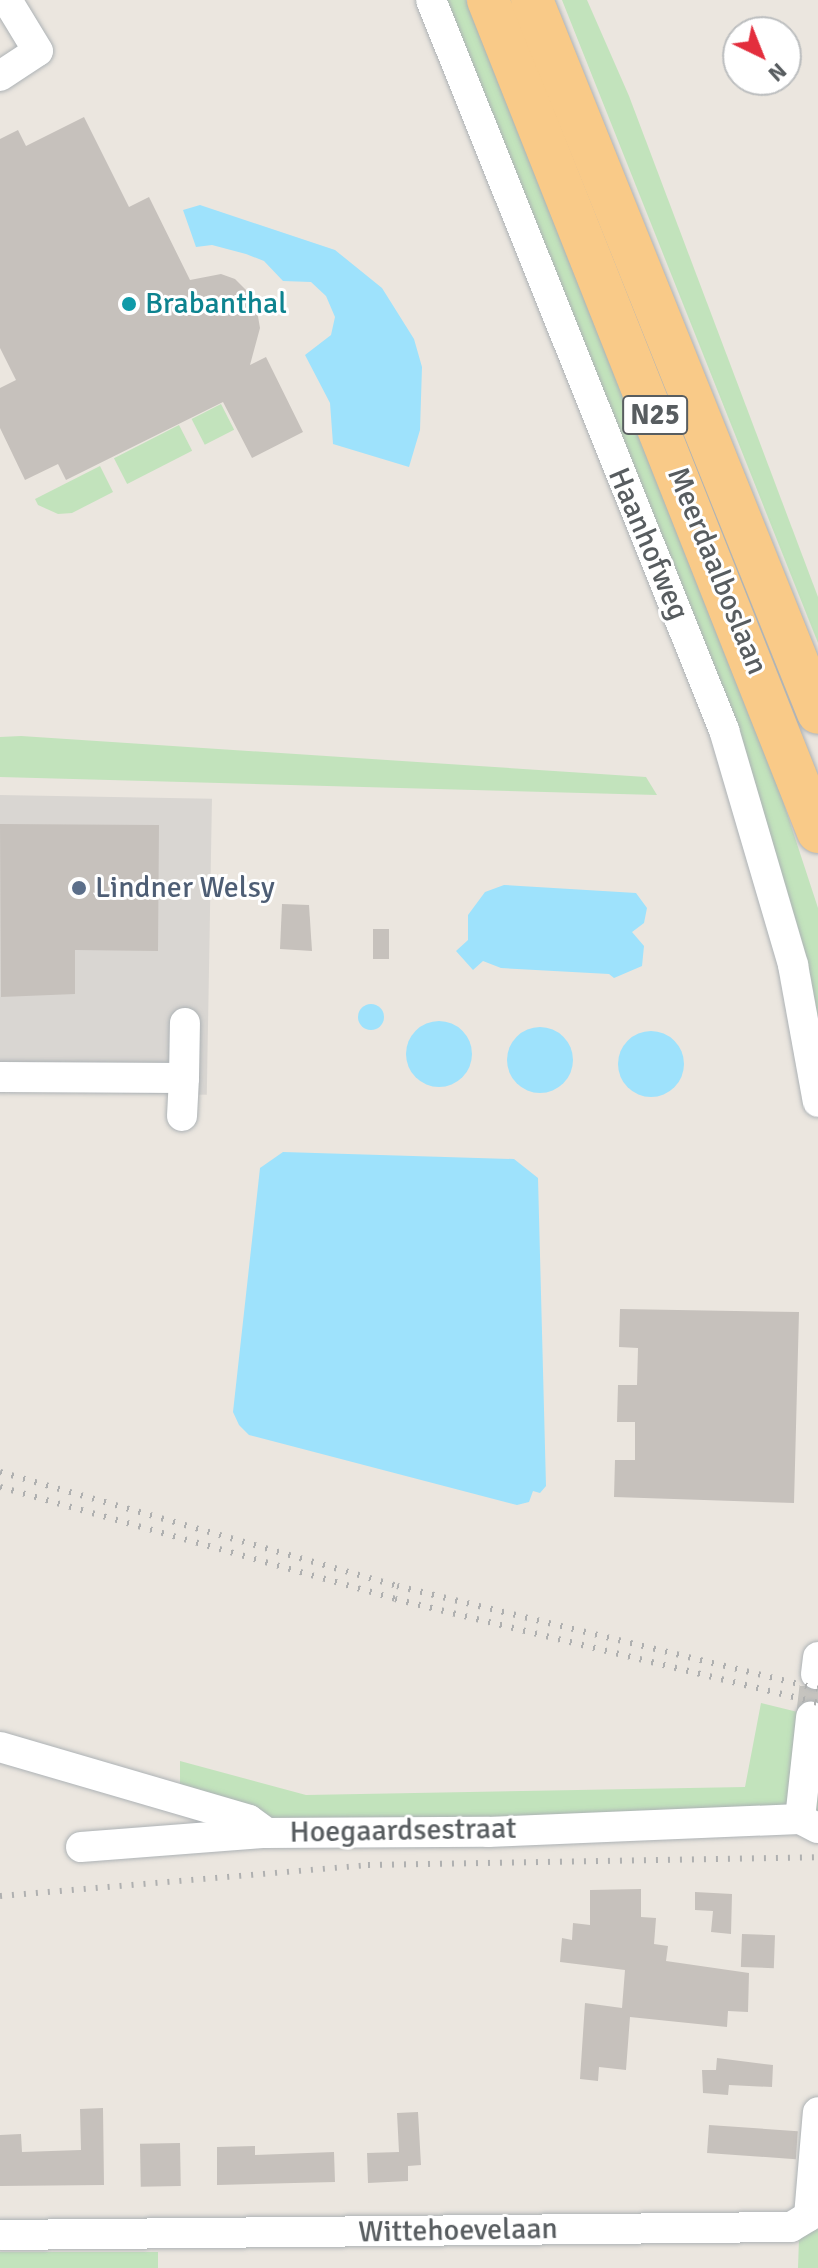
<!DOCTYPE html>
<style>
body{margin:0}
#map{position:relative;width:818px;height:2268px;overflow:hidden;background:#ebe6df;font-family:Signika,sans-serif}
div>[style]{position:absolute}
[style*='--x']{left:calc(var(--x)*1px);top:calc(var(--y)*1px);width:calc(var(--w)*1px);rotate:calc(var(--a)*1deg)}
.industrial>*{inset:0;background:#d9d6d2;transform-origin:0 0}
.green>*{inset:0;background:#c2e3bc;transform-origin:0 0}
.water>*{inset:0;background:#9ee2fc}
.round{border-radius:50%}
.building>*{inset:0;background:#c6c1bc;transform-origin:0 0}
.minor-tunnel>*{height:30px;margin-top:-15px;transform-origin:0;background:repeating-linear-gradient(90deg,#c6c4bf 0 30px,transparent 0 45px)}
.roads{filter:drop-shadow(0 0 2px #adb2b5) drop-shadow(0 0 2px #adb2b5)}
.minor>*{height:30px;margin:-15px;padding:0 15px;transform-origin:15px;border-radius:15px;background:#fff}
.highway>*{height:42px;margin:-21px;padding:0 21px;transform-origin:21px;border-radius:21px;background:#f9ca88}
.rail>*{height:6px;margin-top:-3px;transform-origin:0;background:repeating-linear-gradient(90deg,#afb0b0 0 2px,transparent 0 12px)}
.dots>*{width:22px;height:22px;translate:-50% -50%;box-sizing:border-box;border:4px solid #fff;border-radius:50%}
span{translate:-50% -50%;white-space:nowrap;text-align:center;line-height:1.15;-webkit-text-stroke:6px #fff;paint-order:stroke}
.shield-label span{padding:2px 6px;background:#fff;border:2px solid;border-radius:6px;-webkit-text-stroke-width:0}
.shield-label{font-size:28px;color:#585d60;font-weight:700}
.culture-label{font-size:30px;color:#0d838f}
.left{translate:0 -50%;text-align:left}
.street-label{font-size:30px;color:#585d60}
.service-label{font-size:30px;color:#4e5e75}
.north{position:absolute;left:722px;top:16px;width:80px;height:80px;box-sizing:border-box;background:#fff;border:2px solid #bcbebf;border-radius:50%;rotate:137deg;font-size:22px;font-weight:700;line-height:32px;text-align:center;color:#585d60}
.north::after{content:'';display:block;margin:auto;width:28px;height:36px;background:#e32e3d;clip-path:polygon(50% 0,100% 100%,50% 72%,0 100%)}
</style>
<div id="map">
<div class="industrial">
<div style="left:0;top:795px;width:212px;height:296px;rotate:1deg"></div>
</div>
<div class="green">
<div style="clip-path:polygon(434px 0,466px 0,762px 737px,818px 908px,818px 1074px,800px 974px)"></div>
<div style="clip-path:polygon(562px 0,587px 0,629px 96px,818px 597px,818px 643px)"></div>
<div style="left:221px;top:404px;width:29px;height:33px;rotate:63deg"></div>
<div style="left:179px;top:425px;width:29px;height:73px;rotate:63deg"></div>
<div style="clip-path:polygon(100px 466px,113px 492px,72px 513px,58px 514px,38px 505px,35px 499px)"></div>
<div style="clip-path:polygon(21px 736px,646px 777px,657px 795px,0 777px,0 737px)"></div>
<div style="clip-path:polygon(761px 1703px,818px 1717px,818px 1820px,293px 1823px,223px 1810px,180px 1784px,180px 1761px,306px 1795px,745px 1787px)"></div>
<div style="clip-path:polygon(818px 2228px,818px 2268px,798px 2268px,799px 2239px)"></div>
<div style="left:0;top:2252px;width:158px;height:16px"></div>
</div>
<div class="water">
<div style="clip-path:polygon(200px 205px,335px 250px,382px 288px,414px 339px,422px 367px,420px 430px,409px 467px,333px 444px,330px 403px,305px 355px,331px 335px,335px 317px,326px 296px,311px 282px,283px 281px,264px 261px,246px 254px,212px 245px,196px 247px,183px 210px)"></div>
<div style="clip-path:polygon(504px 885px,636px 893px,647px 908px,644px 923px,632px 932px,644px 946px,642px 966px,614px 978px,609px 974px,501px 968px,483px 961px,473px 970px,456px 951px,468px 940px,468px 915px,485px 892px)"></div>
<div class="round" style="left:358px;top:1004px;width:26px;height:26px"></div>
<div class="round" style="left:406px;top:1021px;width:66px;height:66px"></div>
<div class="round" style="left:507px;top:1027px;width:66px;height:66px"></div>
<div class="round" style="left:618px;top:1031px;width:66px;height:66px"></div>
<div style="clip-path:polygon(283px 1152px,514px 1159px,538px 1178px,546px 1486px,540px 1493px,533px 1491px,529px 1502px,517px 1505px,249px 1435px,239px 1425px,233px 1412px,260px 1168px)"></div>
</div>
<div class="building">
<div style="clip-path:polygon(84px 117px,129px 207px,149px 197px,190px 280px,221px 274px,235px 279px,255px 299px,260px 328px,250px 365px,266px 357px,303px 432px,252px 458px,223px 402px,66px 480px,58px 464px,25px 480px,0 428px,0 388px,16px 380px,0 348px,0 139px,18px 130px,26px 146px)"></div>
<div style="clip-path:polygon(0 824px,159px 825px,158px 951px,75px 950px,75px 994px,1px 997px)"></div>
<div style="clip-path:polygon(282px 904px,309px 905px,312px 951px,280px 949px)"></div>
<div style="left:373px;top:929px;width:16px;height:30px"></div>
<div style="clip-path:polygon(620px 1309px,799px 1312px,794px 1503px,614px 1497px,615px 1460px,635px 1460px,635px 1422px,617px 1422px,618px 1385px,637px 1385px,638px 1348px,619px 1347px)"></div>
<div style="clip-path:polygon(641px 1889px,641px 1917px,656px 1918px,654px 1944px,668px 1946px,666px 1961px,749px 1973px,748px 2012px,728px 2011px,727px 2027px,630px 2017px,626px 2070px,599px 2067px,598px 2081px,580px 2079px,585px 2003px,622px 2008px,625px 1970px,560px 1962px,562px 1938px,572px 1940px,573px 1923px,590px 1925px,590px 1890px)"></div>
<div style="clip-path:polygon(695px 1892px,732px 1894px,731px 1934px,711px 1932px,713px 1911px,695px 1910px)"></div>
<div style="left:742px;top:1934px;width:33px;height:33px;rotate:2deg"></div>
<div style="clip-path:polygon(717px 2058px,773px 2065px,772px 2087px,729px 2085px,728px 2095px,703px 2093px,702px 2070px,716px 2070px)"></div>
<div style="clip-path:polygon(103px 2108px,104px 2185px,0 2186px,0 2135px,21px 2134px,22px 2152px,81px 2150px,80px 2109px)"></div>
<div style="clip-path:polygon(418px 2112px,421px 2165px,408px 2166px,408px 2181px,368px 2183px,367px 2153px,399px 2152px,397px 2113px)"></div>
<div style="left:709px;top:2125px;width:89px;height:28px;rotate:4deg"></div>
<div style="left:180px;top:2143px;width:43px;height:40px;rotate:89deg"></div>
<div style="clip-path:polygon(255px 2146px,255px 2155px,334px 2152px,335px 2182px,217px 2185px,217px 2147px)"></div>
</div>
<div class="minor-tunnel">
<div style="--x:811;--y:1717;--w:43;--a:-83.4"></div>
</div>
<div class="roads">
<div class="minor">
<div style="--x:431;--y:0;--w:787;--a:68.13"></div>
<div style="--x:724;--y:730;--w:245;--a:73.6"></div>
<div style="--x:793;--y:965;--w:139;--a:79.7"></div>
<div style="--x:0;--y:76;--w:45;--a:-33.3"></div>
<div style="--x:38;--y:51;--w:60;--a:-121.3"></div>
<div style="--x:0;--y:1077;--w:184;--a:0.3"></div>
<div style="--x:184;--y:1078;--w:38;--a:93"></div>
<div style="--x:184;--y:1078;--w:55;--a:-89"></div>
<div style="--x:816;--y:1674;--w:17;--a:-83"></div>
<div style="--x:0;--y:1747;--w:259;--a:16.3"></div>
<div style="--x:249;--y:1820;--w:19;--a:36"></div>
<div style="--x:800;--y:1819;--w:103;--a:-83.8"></div>
<div style="--x:81;--y:1847;--w:185;--a:-4.4"></div>
<div style="--x:265;--y:1833;--w:223;--a:-0.3"></div>
<div style="--x:488;--y:1832;--w:312;--a:-2.4"></div>
<div style="--x:800;--y:1819;--w:20;--a:27"></div>
<div style="--x:0;--y:2235;--w:791;--a:-0.58"></div>
<div style="--x:791;--y:2227;--w:21;--a:-31"></div>
<div style="--x:809;--y:2216;--w:104;--a:-85.1"></div>
</div>
<div class="highway">
<div style="--x:488;--y:0;--w:895;--a:68.37"></div>
<div style="--x:532;--y:0;--w:768;--a:68.14"></div>
</div>
</div>
<div class="rail">
<div style="--x:0;--y:1472;--w:413;--a:16"></div>
<div style="--x:397;--y:1586;--w:433;--a:13.7"></div>
<div style="--x:0;--y:1487;--w:411;--a:15.8"></div>
<div style="--x:395;--y:1599;--w:436;--a:13.8"></div>
<div style="--x:0;--y:1896;--w:369;--a:-4.8"></div>
<div style="--x:368;--y:1865;--w:450;--a:-1"></div>
</div>
<div class="dots">
<div style="left:129px;top:304px;background:#0f9aa8"></div>
<div style="left:79px;top:888px;background:#5c6f8a"></div>
</div>
<div class="shield-label">
<span style="left:655px;top:415px">N25</span>
</div>
<div class="culture-label">
<span class="left" style="left:145px;top:304px">Brabanthal</span>
</div>
<div class="street-label">
<span style="left:648px;top:544px;rotate:67deg">Haanhofweg</span>
<span style="left:717px;top:571px;rotate:68deg">Meerdaalboslaan</span>
<span style="left:403px;top:1831px;rotate:-1deg">Hoegaardsestraat</span>
<span style="left:458px;top:2231px;rotate:-1deg">Wittehoevelaan</span>
</div>
<div class="service-label">
<span class="left" style="left:95px;top:888px">Lindner Welsy</span>
</div>
<div class="north">N</div>
</div>
